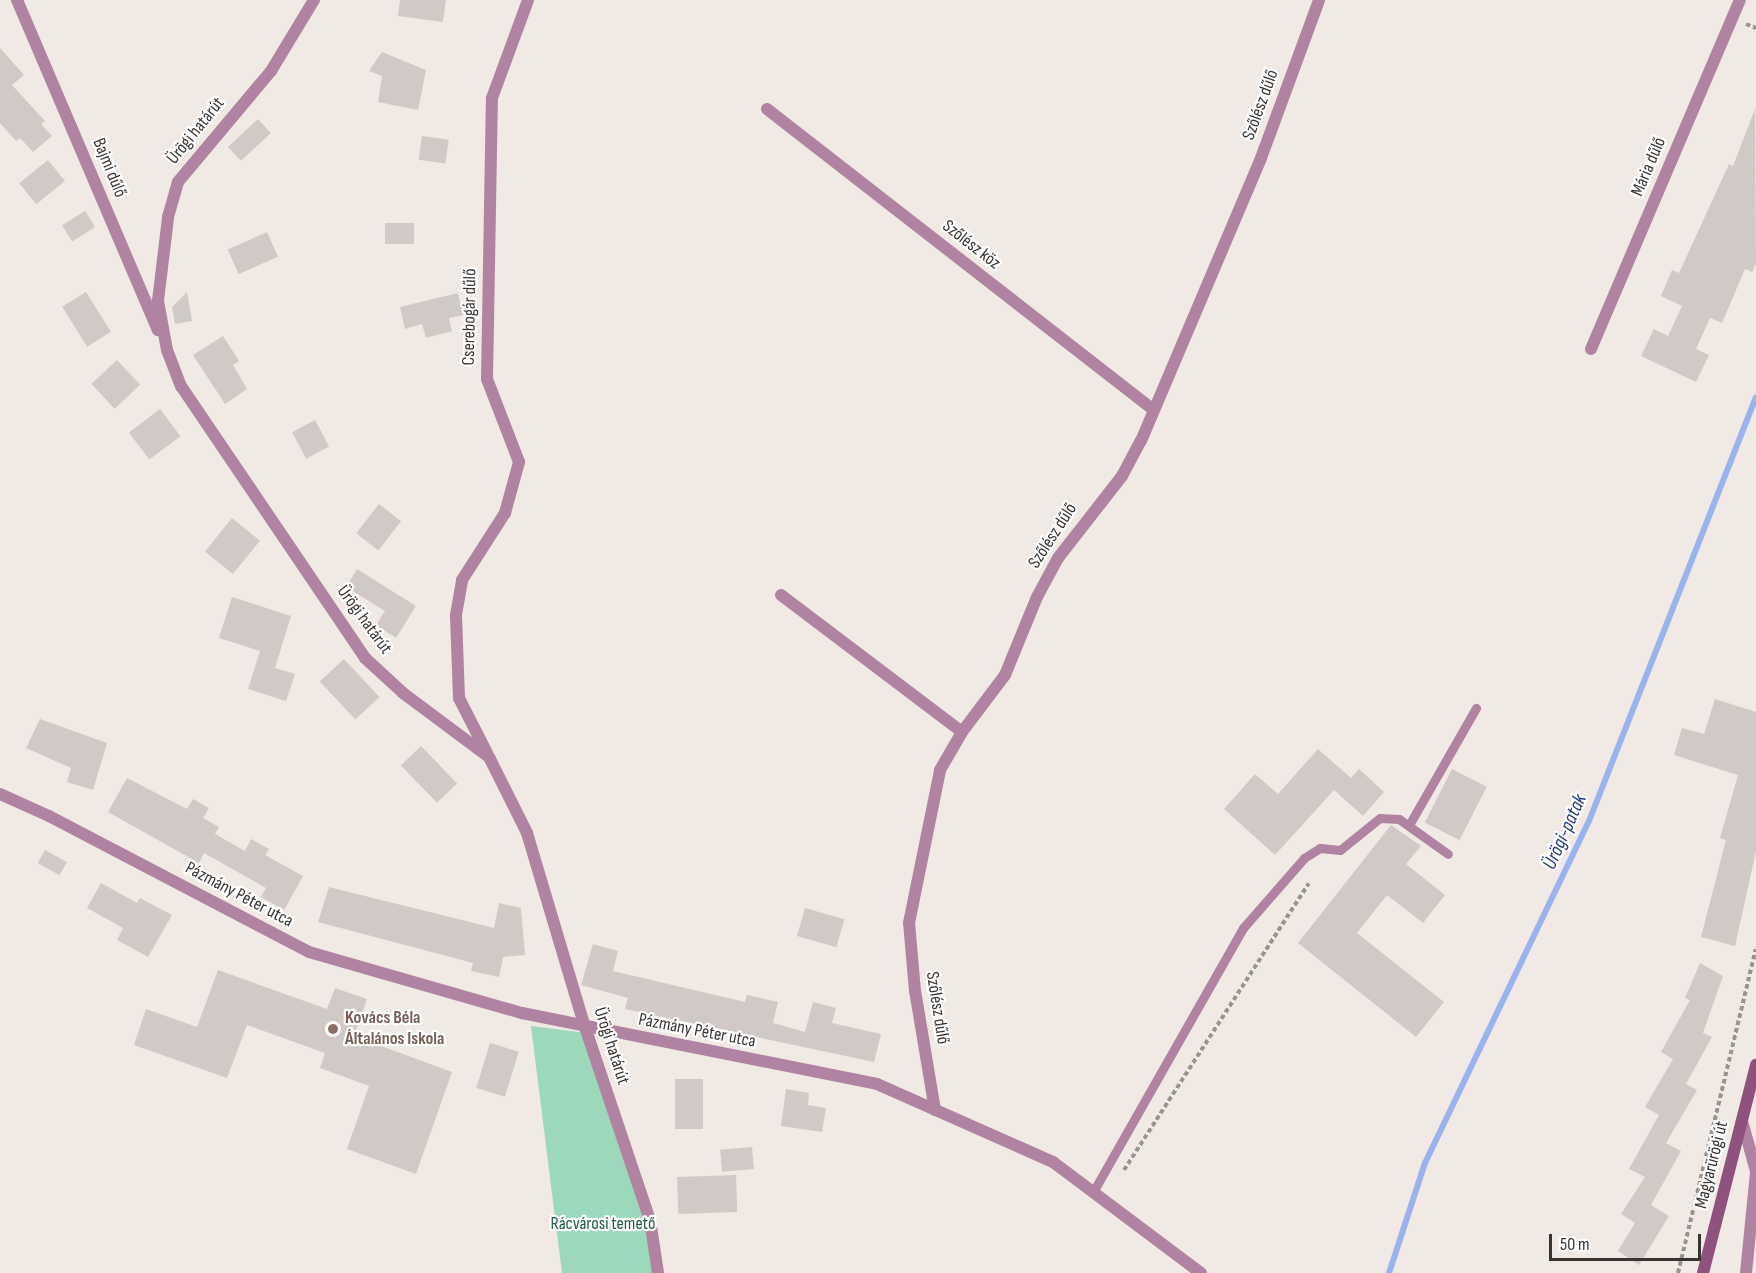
<!DOCTYPE html>
<meta charset="utf-8">
<style>
body{margin:0}
#map{position:relative;width:1756px;height:1273px;overflow:hidden;background:#f1e9e4;font-family:"Sofia Sans Condensed",sans-serif}
div>[style]{position:absolute}
[style*='--x']{left:calc(var(--x)*1px);top:calc(var(--y)*1px);width:calc(var(--w)*1px);rotate:calc(var(--a)*1deg)}
.green>*{inset:0;background:#9cd8ba}
.stream>*{height:6px;margin:-3px;padding:0 3px;transform-origin:3px;border-radius:3px;background:#98b3ee}
.building>*{inset:0;background:#d2c9c6;transform-origin:0 0}
.path>*{height:4px;margin-top:-2px;transform-origin:0;background:repeating-linear-gradient(90deg,#98938f 0 4.5px,transparent 0 7.5px)}
.service>*{height:9px;margin:-4.5px;padding:0 4.5px;transform-origin:4.5px;border-radius:4.5px;background:#af83a1}
.minor>*{height:12px;margin:-6px;padding:0 6px;transform-origin:6px;border-radius:6px;background:#af83a1}
.secondary>*{height:12px;margin:-6px;padding:0 6px;transform-origin:6px;border-radius:6px;background:#8f517d}
.dots>*{width:16px;height:16px;translate:-50% -50%;box-sizing:border-box;border:3px solid #fff;border-radius:50%}
span{translate:-50% -50%;white-space:nowrap;text-align:center;line-height:1.15;-webkit-text-stroke:4.5px #fff;paint-order:stroke}
.street-label{font-size:18px;color:#373432}
.education-label{font-size:18px;color:#785e54;font-weight:700}
.left{translate:0 -50%;text-align:left}
.park-label{font-size:18px;color:#255d45}
.water-label{font-size:20px;color:#1f3a7e;font-style:italic}
.scale{position:absolute;left:1549px;top:1234px;width:152px;height:27px;box-sizing:border-box;border:3px solid #373432;border-top:0;padding-left:8px;font-size:18px;line-height:21px;white-space:nowrap;color:#373432;-webkit-text-stroke:4px #fff;paint-order:stroke}
</style>
<div id="map">
<div class="green">
<div style="clip-path:polygon(531px 1026px,586px 1033px,650px 1220px,656px 1273px,562px 1273px)"></div>
</div>
<div class="stream">
<div style="--x:1389;--y:1273;--w:116;--a:-71.9"></div>
<div style="--x:1425;--y:1163;--w:379;--a:-64.4"></div>
<div style="--x:1589;--y:821;--w:455;--a:-68.5"></div>
</div>
<div class="building">
<div style="clip-path:polygon(400px 0,446px 0,443px 22px,398px 16px)"></div>
<div style="clip-path:polygon(0 48px,24px 75px,12px 85px,45px 121px,41px 124px,52px 136px,33px 152px,20px 138px,16px 141px,0 123px)"></div>
<div style="clip-path:polygon(382px 52px,426px 70px,418px 110px,378px 102px,382px 76px,369px 71px)"></div>
<div style="clip-path:polygon(1755px 109px,1756px 263px,1752px 272px,1745px 269px,1722px 323px,1710px 318px,1696px 349px,1709px 355px,1696px 382px,1641px 356px,1654px 329px,1668px 336px,1682px 306px,1661px 296px,1672px 270px,1679px 273px,1729px 164px,1733px 166px)"></div>
<div style="left:258px;top:119px;width:19px;height:41px;rotate:47deg"></div>
<div style="left:422px;top:136px;width:27px;height:24px;rotate:8deg"></div>
<div style="left:48px;top:160px;width:27px;height:37px;rotate:51deg"></div>
<div style="left:85px;top:211px;width:19px;height:27px;rotate:58deg"></div>
<div style="left:385px;top:223px;width:29px;height:21px"></div>
<div style="left:267px;top:232px;width:27px;height:43px;rotate:66deg"></div>
<div style="left:86px;top:292px;width:47px;height:28px;rotate:58deg"></div>
<div style="clip-path:polygon(187px 292px,192px 321px,175px 324px,172px 307px)"></div>
<div style="clip-path:polygon(458px 293px,463px 315px,449px 318px,452px 331px,426px 338px,422px 324px,405px 329px,400px 307px)"></div>
<div style="clip-path:polygon(223px 336px,239px 361px,233px 365px,247px 389px,225px 404px,193px 355px)"></div>
<div style="left:117px;top:360px;width:34px;height:35px;rotate:47deg"></div>
<div style="left:160px;top:409px;width:34px;height:39px;rotate:53deg"></div>
<div style="left:315px;top:420px;width:30px;height:26px;rotate:62deg"></div>
<div style="left:379px;top:504px;width:28px;height:37px;rotate:38deg"></div>
<div style="left:232px;top:518px;width:36px;height:43px;rotate:39deg"></div>
<div style="clip-path:polygon(357px 569px,416px 606px,396px 638px,376px 625px,385px 611px,346px 587px)"></div>
<div style="clip-path:polygon(232px 597px,291px 616px,275px 668px,295px 674px,286px 701px,248px 689px,260px 651px,219px 638px)"></div>
<div style="left:344px;top:659px;width:52px;height:33px;rotate:47deg"></div>
<div style="clip-path:polygon(1715px 699px,1756px 712px,1756px 851px,1735px 946px,1701px 937px,1726px 840px,1720px 838px,1738px 775px,1674px 755px,1682px 728px,1704px 734px)"></div>
<div style="clip-path:polygon(40px 719px,107px 743px,93px 790px,67px 782px,71px 768px,26px 748px)"></div>
<div style="left:421px;top:746px;width:52px;height:28px;rotate:46deg"></div>
<div style="clip-path:polygon(1318px 749px,1351px 778px,1359px 769px,1384px 792px,1363px 816px,1334px 790px,1275px 855px,1224px 809px,1255px 774px,1278px 794px)"></div>
<div style="left:1452px;top:769px;width:39px;height:60px;rotate:27deg"></div>
<div style="clip-path:polygon(127px 778px,187px 809px,193px 799px,209px 808px,203px 818px,219px 827px,215px 834px,245px 851px,251px 839px,269px 849px,265px 855px,303px 876px,284px 910px,261px 897px,266px 888px,204px 853px,199px 863px,108px 812px)"></div>
<div style="clip-path:polygon(1391px 825px,1421px 846px,1406px 864px,1445px 895px,1423px 923px,1387px 895px,1357px 933px,1444px 1002px,1416px 1037px,1298px 943px)"></div>
<div style="left:45px;top:850px;width:25px;height:15px;rotate:29deg"></div>
<div style="clip-path:polygon(101px 883px,137px 903px,140px 898px,172px 915px,148px 957px,117px 940px,123px 928px,87px 908px)"></div>
<div style="clip-path:polygon(329px 887px,494px 928px,499px 903px,521px 908px,525px 955px,503px 957px,499px 977px,471px 971px,473px 963px,318px 922px)"></div>
<div style="left:805px;top:908px;width:41px;height:29px;rotate:16deg"></div>
<div style="clip-path:polygon(593px 944px,618px 951px,613px 971px,745px 1002px,747px 995px,778px 1002px,773px 1023px,805px 1032px,813px 1002px,836px 1008px,832px 1023px,881px 1034px,874px 1062px,625px 1009px,628px 998px,581px 985px)"></div>
<div style="clip-path:polygon(1700px 963px,1723px 976px,1703px 1033px,1712px 1037px,1686px 1084px,1697px 1090px,1666px 1143px,1681px 1151px,1651px 1205px,1669px 1216px,1639px 1265px,1618px 1251px,1635px 1223px,1621px 1214px,1645px 1177px,1629px 1169px,1659px 1115px,1645px 1107px,1673px 1059px,1661px 1052px,1690px 1000px,1685px 998px)"></div>
<div style="clip-path:polygon(218px 970px,327px 1009px,335px 988px,367px 999px,354px 1036px,452px 1072px,416px 1174px,347px 1149px,369px 1086px,320px 1068px,325px 1053px,247px 1025px,227px 1078px,134px 1045px,146px 1009px,197px 1027px)"></div>
<div style="left:490px;top:1043px;width:30px;height:47px;rotate:17deg"></div>
<div style="left:675px;top:1079px;width:28px;height:50px"></div>
<div style="clip-path:polygon(786px 1089px,809px 1093px,808px 1105px,826px 1108px,822px 1132px,781px 1126px)"></div>
<div style="left:752px;top:1147px;width:22px;height:32px;rotate:85deg"></div>
<div style="left:736px;top:1175px;width:37px;height:59px;rotate:88deg"></div>
</div>
<div class="path">
<div style="--x:1746;--y:24;--w:11;--a:22"></div>
<div style="--x:1124;--y:1170;--w:341;--a:-57.2"></div>
<div style="--x:1678;--y:1273;--w:333;--a:-76.5"></div>
</div>
<div class="service">
<div style="--x:1409;--y:825;--w:135;--a:-60.2"></div>
<div style="--x:1093;--y:1192;--w:304;--a:-60.4"></div>
<div style="--x:1243;--y:928;--w:93;--a:-48.9"></div>
<div style="--x:1304;--y:858;--w:19;--a:-32"></div>
<div style="--x:1320;--y:848;--w:20;--a:6"></div>
<div style="--x:1340;--y:850;--w:51;--a:-38.7"></div>
<div style="--x:1380;--y:818;--w:19;--a:3"></div>
<div style="--x:1399;--y:819;--w:60;--a:35.5"></div>
</div>
<div class="minor">
<div style="--x:17;--y:0;--w:359;--a:66.9"></div>
<div style="--x:314;--y:0;--w:83;--a:121.2"></div>
<div style="--x:271;--y:71;--w:145;--a:130"></div>
<div style="--x:178;--y:182;--w:37;--a:106"></div>
<div style="--x:168;--y:218;--w:84;--a:96.9"></div>
<div style="--x:158;--y:301;--w:50;--a:79.6"></div>
<div style="--x:167;--y:350;--w:39;--a:69"></div>
<div style="--x:181;--y:386;--w:328;--a:55.9"></div>
<div style="--x:365;--y:658;--w:52;--a:42.6"></div>
<div style="--x:403;--y:693;--w:107;--a:36.7"></div>
<div style="--x:489;--y:757;--w:85;--a:63.4"></div>
<div style="--x:527;--y:833;--w:202;--a:73.4"></div>
<div style="--x:585;--y:1027;--w:204;--a:71.4"></div>
<div style="--x:650;--y:1220;--w:54;--a:81.4"></div>
<div style="--x:767;--y:109;--w:489;--a:37.9"></div>
<div style="--x:1591;--y:349;--w:379;--a:-66.9"></div>
<div style="--x:781;--y:595;--w:227;--a:37.1"></div>
<div style="--x:487;--y:753;--w:62;--a:-117"></div>
<div style="--x:459;--y:698;--w:83;--a:-92.1"></div>
<div style="--x:456;--y:615;--w:36;--a:-80"></div>
<div style="--x:462;--y:580;--w:80;--a:-57.3"></div>
<div style="--x:505;--y:513;--w:53;--a:-74.6"></div>
<div style="--x:519;--y:462;--w:89;--a:-111.1"></div>
<div style="--x:487;--y:379;--w:281;--a:-89"></div>
<div style="--x:492;--y:98;--w:104;--a:-69.8"></div>
<div style="--x:0;--y:794;--w:54;--a:24.2"></div>
<div style="--x:49;--y:816;--w:293;--a:27.6"></div>
<div style="--x:309;--y:952;--w:222;--a:16"></div>
<div style="--x:522;--y:1013;--w:362;--a:11.3"></div>
<div style="--x:877;--y:1084;--w:193;--a:23.9"></div>
<div style="--x:1053;--y:1162;--w:185;--a:36.9"></div>
<div style="--x:935;--y:1110;--w:121;--a:-99.5"></div>
<div style="--x:915;--y:991;--w:68;--a:-95"></div>
<div style="--x:909;--y:923;--w:156;--a:-78.5"></div>
<div style="--x:940;--y:770;--w:44;--a:-59.9"></div>
<div style="--x:962;--y:732;--w:71;--a:-53"></div>
<div style="--x:1005;--y:675;--w:84;--a:-67.7"></div>
<div style="--x:1037;--y:597;--w:44;--a:-61.7"></div>
<div style="--x:1058;--y:558;--w:104;--a:-52"></div>
<div style="--x:1122;--y:476;--w:40;--a:-62"></div>
<div style="--x:1141;--y:441;--w:307;--a:-67"></div>
<div style="--x:1261;--y:158;--w:168;--a:-69.8"></div>
<div style="--x:1742;--y:1121;--w:52;--a:74.4"></div>
<div style="--x:1746;--y:1273;--w:100;--a:-84.3"></div>
</div>
<div class="secondary">
<div style="--x:1703;--y:1273;--w:215;--a:-75.7"></div>
</div>
<div class="dots">
<div style="left:333px;top:1029px;background:#8d6e63"></div>
</div>
<div class="street-label">
<span style="left:1261px;top:105px;rotate:-70deg">Szőlész dűlő</span>
<span style="left:196px;top:131px;rotate:-51deg">Ürögi határút</span>
<span style="left:1649px;top:167px;rotate:-67deg">Mária dűlő</span>
<span style="left:109px;top:168px;rotate:68deg">Bajmi dűlő</span>
<span style="left:971px;top:245px;rotate:38deg">Szőlész köz</span>
<span style="left:470px;top:317px;rotate:-89deg">Cserebogár dűlő</span>
<span style="left:1053px;top:536px;rotate:-57deg">Szőlész dűlő</span>
<span style="left:364px;top:620px;rotate:54deg">Ürögi határút</span>
<span style="left:239px;top:895px;rotate:28deg">Pázmány Péter utca</span>
<span style="left:937px;top:1008px;rotate:81deg">Szőlész dűlő</span>
<span style="left:697px;top:1031px;rotate:11deg">Pázmány Péter utca</span>
<span style="left:611px;top:1046px;rotate:72deg">Ürögi határút</span>
<span style="left:1712px;top:1165px;rotate:-76deg">Magyarürögi út</span>
</div>
<div class="education-label">
<span class="left" style="left:345px;top:1029px">Kovács Béla<br>Általános Iskola</span>
</div>
<div class="park-label">
<span style="left:603px;top:1224px">Rácvárosi temető</span>
</div>
<div class="water-label">
<span style="left:1565px;top:832px;rotate:-66deg">Ürögi-patak</span>
</div>
<div class="scale">50 m</div>
</div>
